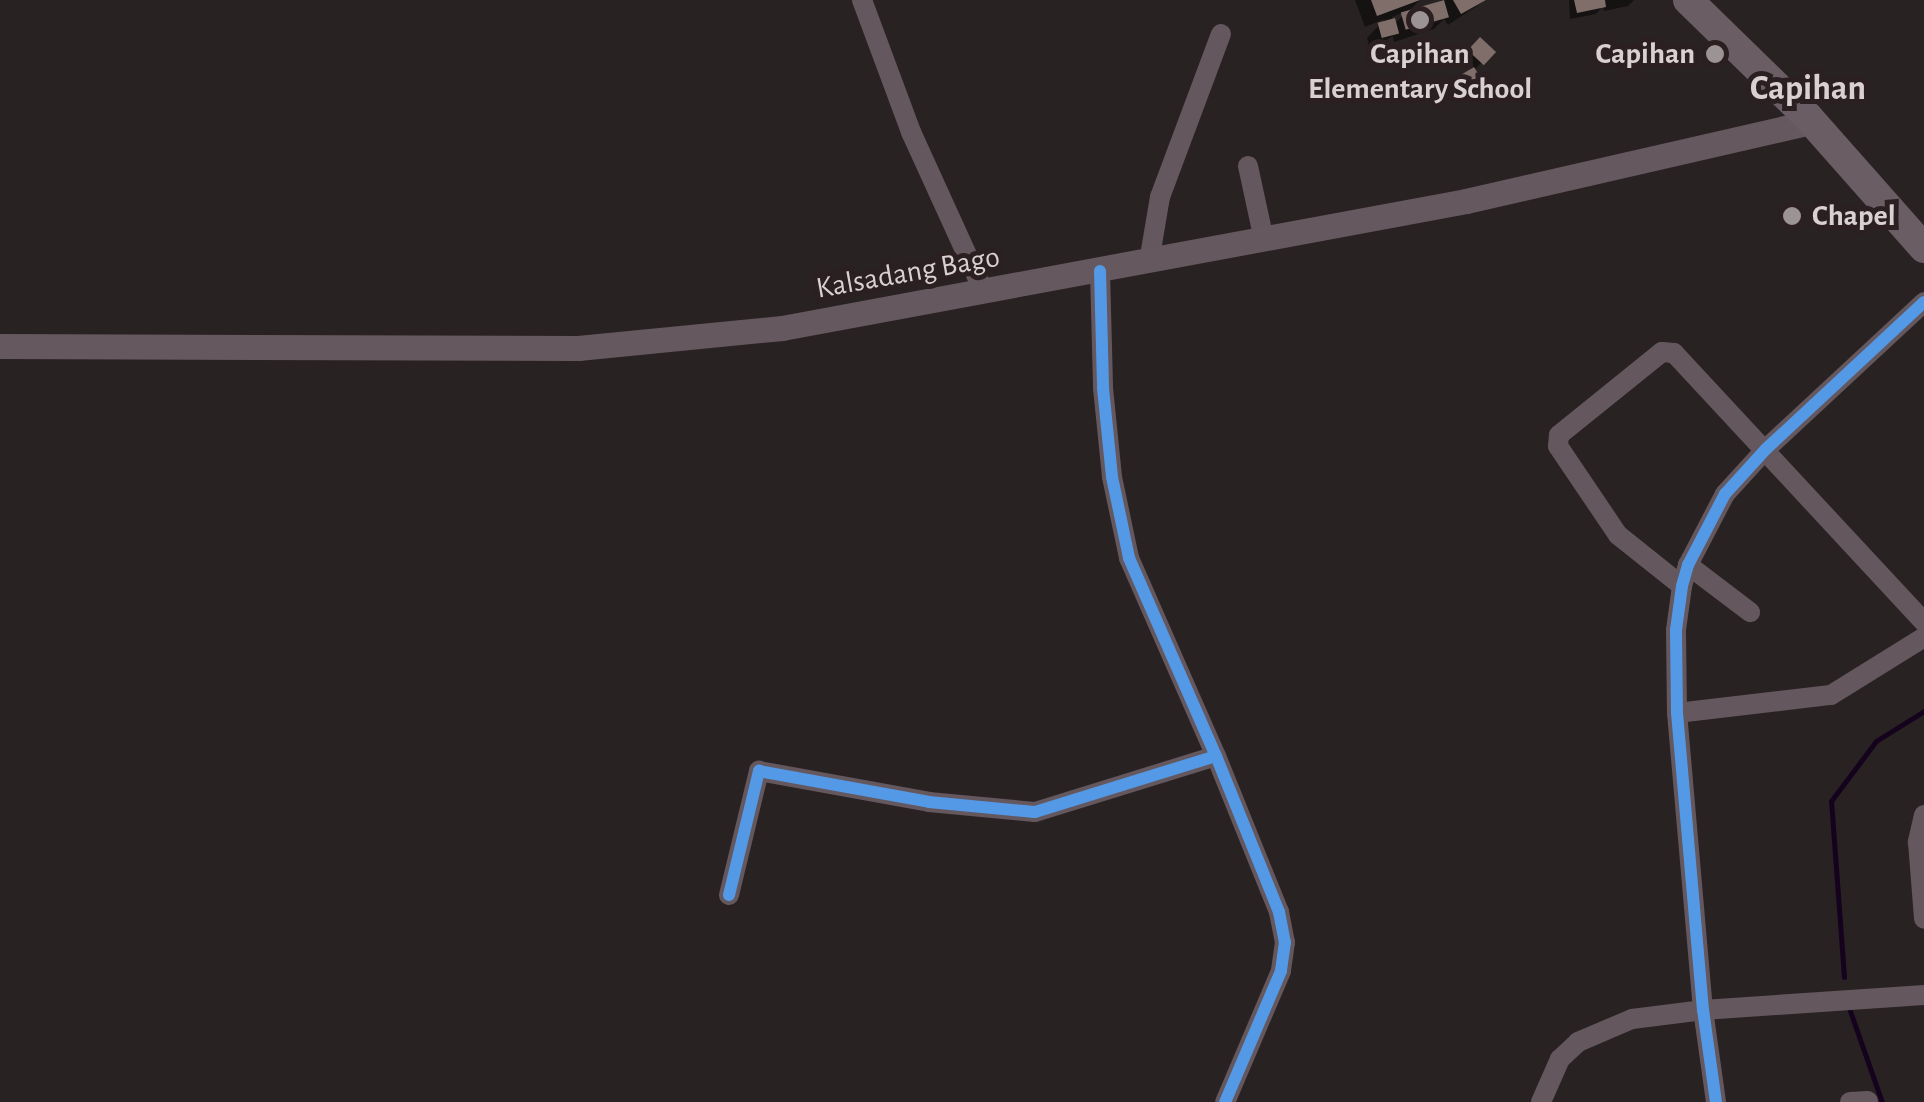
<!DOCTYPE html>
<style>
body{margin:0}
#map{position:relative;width:1924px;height:1102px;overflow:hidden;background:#292223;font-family:"Alegreya Sans",sans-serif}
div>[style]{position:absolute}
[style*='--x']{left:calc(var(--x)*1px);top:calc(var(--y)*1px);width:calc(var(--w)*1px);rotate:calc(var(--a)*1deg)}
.shadow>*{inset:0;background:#0007}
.stream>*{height:5px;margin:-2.5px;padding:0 2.5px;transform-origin:2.5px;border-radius:2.5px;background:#15031e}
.building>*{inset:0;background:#7f6e6a;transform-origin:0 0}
.minor>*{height:20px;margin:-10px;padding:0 10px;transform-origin:10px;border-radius:10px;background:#64575e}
.major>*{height:25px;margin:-12.5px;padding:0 12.5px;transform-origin:12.5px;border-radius:12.5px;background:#66585f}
.highway>*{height:30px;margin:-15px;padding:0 15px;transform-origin:15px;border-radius:15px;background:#6a5e64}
.cycleway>*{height:12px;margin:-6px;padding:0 6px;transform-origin:6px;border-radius:6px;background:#5399e6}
.dots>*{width:28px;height:28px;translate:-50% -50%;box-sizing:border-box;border:5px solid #2c1f21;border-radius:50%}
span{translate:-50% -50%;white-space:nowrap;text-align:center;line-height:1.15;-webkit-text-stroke:10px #2c1f21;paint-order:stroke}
.poi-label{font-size:30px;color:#d9d0d1;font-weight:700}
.right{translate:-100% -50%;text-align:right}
.left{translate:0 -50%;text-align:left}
.street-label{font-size:30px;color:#d9d0d1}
.quarter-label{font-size:35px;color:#d9d0d1;font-weight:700}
</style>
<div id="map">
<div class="shadow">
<div style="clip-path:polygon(evenodd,1355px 0,1420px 0,1405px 15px,1442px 0,1486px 0,1448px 25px,1444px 19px,1434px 29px,1394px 42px,1393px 36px,1370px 50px,1367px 38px,1385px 19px,1365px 27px,1355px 0,1408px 11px,1394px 24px,1392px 17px,1408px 11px)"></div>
<div style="clip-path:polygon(1569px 0,1634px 0,1628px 6px,1604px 11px,1603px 6px,1596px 14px,1570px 19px)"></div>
<div style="clip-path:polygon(1480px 40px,1492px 52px,1474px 70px,1474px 80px,1461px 88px,1457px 81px,1473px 71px,1461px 59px)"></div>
</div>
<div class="stream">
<div style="--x:1844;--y:977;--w:176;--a:-94.2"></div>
<div style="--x:1831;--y:801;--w:75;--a:-53.1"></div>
<div style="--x:1876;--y:741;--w:57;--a:-32"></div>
<div style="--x:1849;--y:1008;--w:100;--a:70.7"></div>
</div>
<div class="building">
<div style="clip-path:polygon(1371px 0,1420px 0,1377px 16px)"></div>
<div style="left:1444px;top:0;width:18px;height:45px;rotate:74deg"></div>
<div style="clip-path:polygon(1453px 0,1486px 0,1461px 14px)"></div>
<div style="clip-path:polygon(1574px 0,1605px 0,1606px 7px,1577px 13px)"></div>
<div style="left:1395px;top:18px;width:16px;height:18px;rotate:75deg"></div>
<div style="left:1480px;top:37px;width:22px;height:18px;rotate:43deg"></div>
<div style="left:1474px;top:67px;width:12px;height:17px;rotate:59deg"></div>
</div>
<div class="minor">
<div style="--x:862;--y:0;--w:141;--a:69.6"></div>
<div style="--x:911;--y:132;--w:176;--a:65.5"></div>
<div style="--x:1248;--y:166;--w:76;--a:77.8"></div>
<div style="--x:1149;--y:262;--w:66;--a:-80.4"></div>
<div style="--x:1160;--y:197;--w:174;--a:-69.5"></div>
<div style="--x:1100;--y:271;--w:117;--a:88.5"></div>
<div style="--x:1103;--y:388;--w:89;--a:84.2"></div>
<div style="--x:1112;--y:477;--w:83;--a:78.1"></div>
<div style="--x:1129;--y:558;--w:216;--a:66.3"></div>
<div style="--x:1216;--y:756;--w:168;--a:68"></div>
<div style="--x:1279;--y:912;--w:31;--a:79"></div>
<div style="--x:1285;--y:942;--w:29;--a:98"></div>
<div style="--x:1281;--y:971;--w:142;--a:113.1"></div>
<div style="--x:1688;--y:565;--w:78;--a:37.2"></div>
<div style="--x:1682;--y:586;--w:82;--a:-141.4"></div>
<div style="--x:1618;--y:535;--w:107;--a:-124"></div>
<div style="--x:1558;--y:446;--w:11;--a:-85"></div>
<div style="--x:1559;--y:435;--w:132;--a:-38.9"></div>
<div style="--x:1662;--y:352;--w:12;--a:5"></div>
<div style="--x:1674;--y:353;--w:367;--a:47.1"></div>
<div style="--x:1677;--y:713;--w:155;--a:-6.7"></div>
<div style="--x:1831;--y:695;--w:110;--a:-31.9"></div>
<div style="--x:1924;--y:815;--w:28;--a:103"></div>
<div style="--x:1918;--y:842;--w:77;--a:85.5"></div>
<div style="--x:729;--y:895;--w:128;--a:-76.4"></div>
<div style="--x:759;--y:771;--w:173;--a:10.3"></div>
<div style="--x:929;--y:802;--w:106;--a:5.4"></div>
<div style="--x:1035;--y:812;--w:189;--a:-17.2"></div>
<div style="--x:1541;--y:1102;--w:47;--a:-66.2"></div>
<div style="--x:1560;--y:1059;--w:25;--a:-43"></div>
<div style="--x:1578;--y:1042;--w:59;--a:-23.1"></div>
<div style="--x:1632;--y:1019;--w:72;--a:-7.2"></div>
<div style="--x:1703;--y:1010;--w:222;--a:-3.9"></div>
<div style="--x:1716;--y:1102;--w:93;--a:-98"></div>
<div style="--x:1703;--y:1010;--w:298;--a:-95"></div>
<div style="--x:1677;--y:713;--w:83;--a:-90.7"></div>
<div style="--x:1676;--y:630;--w:44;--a:-82.2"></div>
<div style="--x:1682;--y:586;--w:22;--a:-74"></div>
<div style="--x:1688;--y:565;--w:80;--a:-62.5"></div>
<div style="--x:1725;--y:494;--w:61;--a:-47.7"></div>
<div style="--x:1766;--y:449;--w:216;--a:-42.9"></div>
<div style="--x:1850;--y:1102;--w:18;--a:-3"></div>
</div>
<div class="major">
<div style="--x:0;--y:346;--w:578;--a:0.2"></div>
<div style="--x:578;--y:348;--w:205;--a:-5.6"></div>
<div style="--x:782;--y:328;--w:696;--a:-10.52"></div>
<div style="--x:1466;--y:201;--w:355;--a:-12.9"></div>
</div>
<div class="highway">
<div style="--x:1688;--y:0;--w:168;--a:44.3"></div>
<div style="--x:1808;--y:117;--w:175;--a:48.5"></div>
</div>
<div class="cycleway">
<div style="--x:1100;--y:271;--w:117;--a:88.5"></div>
<div style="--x:1103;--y:388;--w:89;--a:84.2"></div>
<div style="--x:1112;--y:477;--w:83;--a:78.1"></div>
<div style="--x:1129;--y:558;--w:216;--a:66.3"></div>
<div style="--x:1216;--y:756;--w:168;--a:68"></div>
<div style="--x:1279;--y:912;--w:31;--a:79"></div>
<div style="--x:1285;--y:942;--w:29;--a:98"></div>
<div style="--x:1281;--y:971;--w:142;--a:113.1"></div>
<div style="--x:729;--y:895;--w:128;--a:-76.4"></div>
<div style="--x:759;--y:771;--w:173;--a:10.3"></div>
<div style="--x:929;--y:802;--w:106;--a:5.4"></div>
<div style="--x:1035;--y:812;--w:189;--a:-17.2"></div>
<div style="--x:1716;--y:1102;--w:93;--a:-98"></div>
<div style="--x:1703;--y:1010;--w:298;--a:-95"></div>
<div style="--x:1677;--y:713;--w:83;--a:-90.7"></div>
<div style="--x:1676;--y:630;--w:44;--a:-82.2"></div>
<div style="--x:1682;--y:586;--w:22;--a:-74"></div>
<div style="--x:1688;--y:565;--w:80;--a:-62.5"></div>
<div style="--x:1725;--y:494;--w:61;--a:-47.7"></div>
<div style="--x:1766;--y:449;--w:216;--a:-42.9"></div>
</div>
<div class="dots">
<div style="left:1420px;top:20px;background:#9b9394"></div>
<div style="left:1715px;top:54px;background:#9b9394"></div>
<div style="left:1792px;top:216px;background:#9b9394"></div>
</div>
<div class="poi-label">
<span style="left:1420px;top:71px">Capihan<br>Elementary School</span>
<span class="right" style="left:1695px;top:54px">Capihan</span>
<span class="left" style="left:1812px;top:216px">Chapel</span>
</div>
<div class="street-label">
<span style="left:908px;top:273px;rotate:-10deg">Kalsadang Bago</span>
</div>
<div class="quarter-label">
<span style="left:1808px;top:89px">Capihan</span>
</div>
</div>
